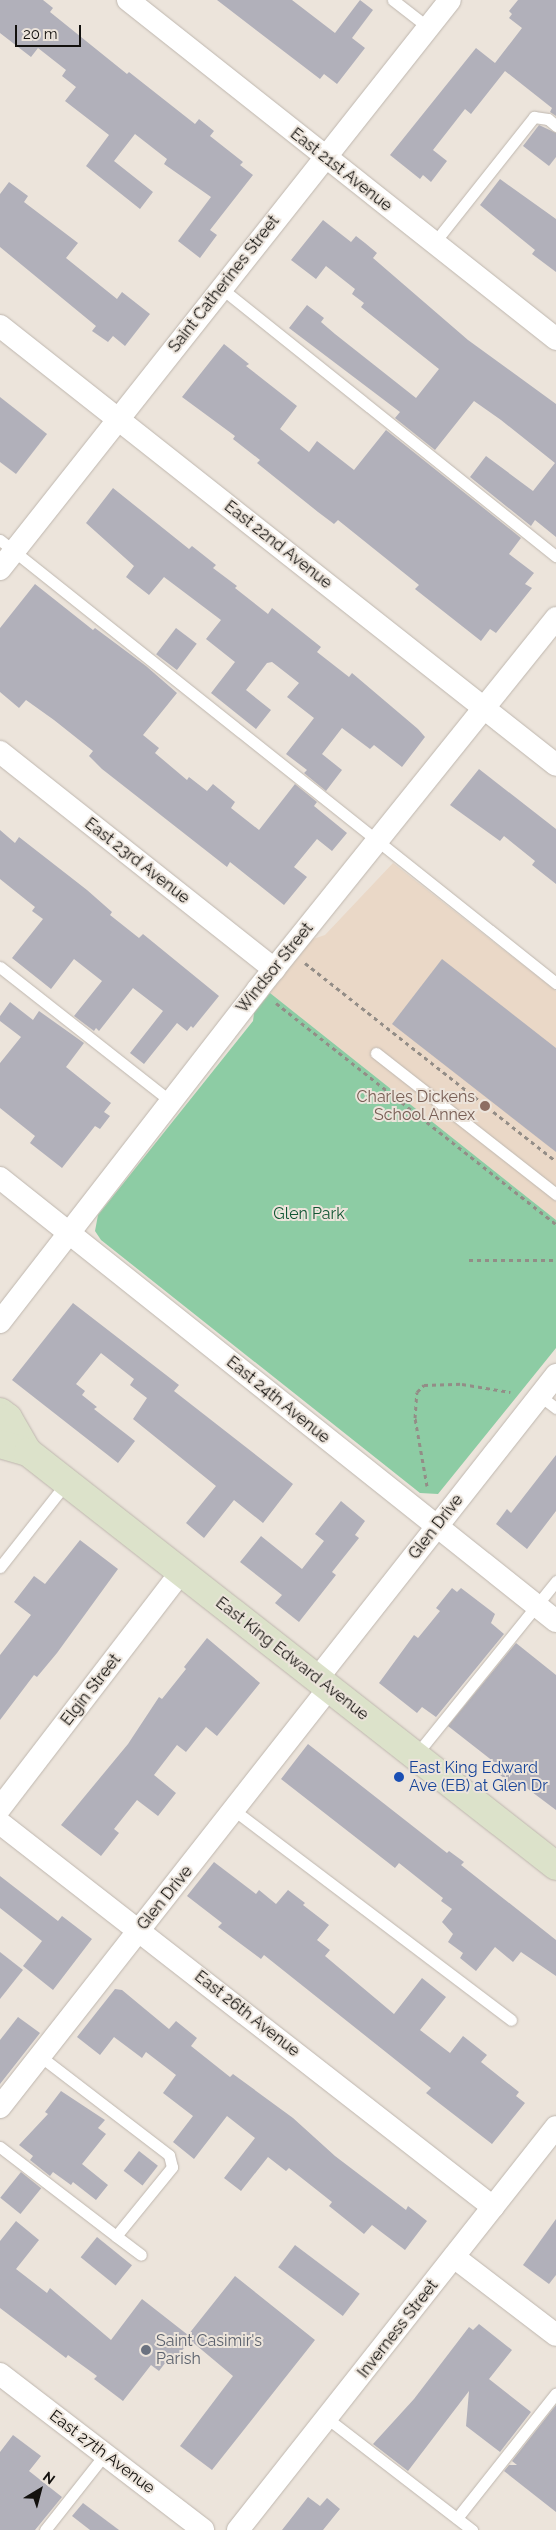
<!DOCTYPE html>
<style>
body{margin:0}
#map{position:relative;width:556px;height:2530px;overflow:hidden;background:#ece4db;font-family:Raleway,sans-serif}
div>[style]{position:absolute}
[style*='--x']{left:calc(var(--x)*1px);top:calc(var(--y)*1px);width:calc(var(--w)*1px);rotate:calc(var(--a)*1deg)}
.education>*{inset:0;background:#ead8c7}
.green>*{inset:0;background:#8dcca4}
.building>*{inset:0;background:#b1b0ba;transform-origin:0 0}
.path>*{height:3px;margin-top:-1.5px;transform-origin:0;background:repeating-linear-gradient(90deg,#938d87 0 4px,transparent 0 8px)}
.roads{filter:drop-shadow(0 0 1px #beb6ae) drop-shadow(0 0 1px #beb6ae)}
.service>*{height:11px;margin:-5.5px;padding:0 5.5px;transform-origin:5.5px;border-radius:5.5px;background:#fff}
.minor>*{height:22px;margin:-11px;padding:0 11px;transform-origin:11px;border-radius:11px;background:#fff}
.secondary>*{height:28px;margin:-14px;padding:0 14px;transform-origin:14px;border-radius:14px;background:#dce2ca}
.dots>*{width:14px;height:14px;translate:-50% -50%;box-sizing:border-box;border:2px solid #ece4db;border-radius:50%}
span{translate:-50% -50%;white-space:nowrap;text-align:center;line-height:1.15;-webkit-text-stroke:4px #ece4db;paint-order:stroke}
.street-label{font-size:16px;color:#13110e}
.education-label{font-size:16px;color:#785e54}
.right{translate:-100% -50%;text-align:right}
.park-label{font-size:16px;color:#115633}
.transit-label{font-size:16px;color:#164399}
.left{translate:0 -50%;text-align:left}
.worship-label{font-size:16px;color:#5b616d}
.north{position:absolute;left:15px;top:2465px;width:50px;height:50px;-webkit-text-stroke:4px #ece4db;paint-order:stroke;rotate:37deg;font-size:14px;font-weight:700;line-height:20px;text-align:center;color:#13110e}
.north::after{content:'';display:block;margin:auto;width:18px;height:22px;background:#13110e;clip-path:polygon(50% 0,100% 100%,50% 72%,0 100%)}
.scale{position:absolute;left:15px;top:25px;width:66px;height:22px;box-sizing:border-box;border:2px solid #13110e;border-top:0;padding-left:6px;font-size:15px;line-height:18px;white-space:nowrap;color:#13110e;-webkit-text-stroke:4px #ece4db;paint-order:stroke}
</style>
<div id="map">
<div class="education">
<div style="clip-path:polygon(393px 863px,556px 991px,556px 1220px,270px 993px,313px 939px,325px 935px)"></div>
</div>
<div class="green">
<div style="clip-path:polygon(270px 993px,556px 1220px,556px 1348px,438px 1494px,420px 1493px,101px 1240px,95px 1231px,98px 1215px,253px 1021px,254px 1013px)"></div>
</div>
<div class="building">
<div style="clip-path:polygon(0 0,43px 0,53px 8px,50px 12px,127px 74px,129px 72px,195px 124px,199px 119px,214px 131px,210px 136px,243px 162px,240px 165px,253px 175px,210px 230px,217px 235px,200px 258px,178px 241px,211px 197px,164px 164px,167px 159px,135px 134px,114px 161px,153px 192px,140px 209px,86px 166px,109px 135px,65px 101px,76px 87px,62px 76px,66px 70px,38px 48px,31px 57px,0 33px)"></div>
<div style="clip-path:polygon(217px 0,292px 0,335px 33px,360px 0,373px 10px,352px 38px,365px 48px,337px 84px,324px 74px,320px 79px)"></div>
<div style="clip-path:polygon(518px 0,556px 0,556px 116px,550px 112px,552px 108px,505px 71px,471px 114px,465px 109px,433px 150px,447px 161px,431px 182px,423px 175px,420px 179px,390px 155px,476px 48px,495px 63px,522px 28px,509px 18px,512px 14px,509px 11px)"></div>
<div style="clip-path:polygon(539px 125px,556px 133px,556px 157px,549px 166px,523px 146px)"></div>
<div style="clip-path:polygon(500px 179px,556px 219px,556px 272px,532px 254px,535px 250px,480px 205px)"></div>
<div style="clip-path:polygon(9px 182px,28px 196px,24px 202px,78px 243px,66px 258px,117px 299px,122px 292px,150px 314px,125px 346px,113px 336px,108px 342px,92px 331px,96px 326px,0 247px,0 194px)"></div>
<div style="clip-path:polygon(323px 220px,351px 242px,356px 236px,365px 243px,377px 253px,373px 258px,468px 340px,556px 404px,556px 537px,535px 520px,531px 526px,470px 477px,486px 456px,533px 491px,555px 463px,501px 420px,474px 401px,435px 450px,395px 418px,400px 412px,289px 328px,307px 305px,324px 318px,321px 322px,335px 334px,416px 398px,439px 369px,361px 307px,364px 303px,352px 294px,355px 289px,326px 266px,316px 279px,291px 260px)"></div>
<div style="clip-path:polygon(224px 344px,249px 364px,246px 366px,297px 406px,280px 429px,309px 452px,317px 441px,354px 470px,386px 430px,521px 538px,509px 554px,534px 573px,525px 584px,532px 588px,496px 633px,490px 629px,481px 641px,415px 589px,419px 585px,338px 520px,334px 524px,318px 512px,257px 463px,260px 460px,233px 439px,235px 436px,182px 397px)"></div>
<div style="clip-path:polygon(0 397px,47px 434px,16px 474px,0 462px)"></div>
<div style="clip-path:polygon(113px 488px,189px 549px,192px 546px,216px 565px,213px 568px,237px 586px,235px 588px,268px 614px,272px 608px,321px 647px,317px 652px,349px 677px,352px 673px,418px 729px,425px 737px,402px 767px,374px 745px,370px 749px,342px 728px,322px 754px,342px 770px,326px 791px,304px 773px,307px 770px,286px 754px,314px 718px,287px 697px,299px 683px,272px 662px,267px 663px,246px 690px,271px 710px,256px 729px,211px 693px,235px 662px,206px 639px,221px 620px,164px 577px,149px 595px,126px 577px,134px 566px,86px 523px)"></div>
<div style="clip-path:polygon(35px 584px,93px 630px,95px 628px,146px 666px,177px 693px,143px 735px,159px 748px,155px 753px,187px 780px,189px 777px,207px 791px,213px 784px,235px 802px,231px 808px,259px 830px,295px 784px,317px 802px,314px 806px,347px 833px,332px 851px,317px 839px,294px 867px,307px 877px,284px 905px,230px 862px,227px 867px,102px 769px,89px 756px,93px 751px,54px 720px,26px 700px,19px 708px,0 692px,0 628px)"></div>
<div style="left:176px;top:628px;width:26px;height:33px;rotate:37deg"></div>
<div style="clip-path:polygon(479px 769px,556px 829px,556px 884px,532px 865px,535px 861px,504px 836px,500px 841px,450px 805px)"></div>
<div style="clip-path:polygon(0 830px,15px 843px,19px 837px,87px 890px,112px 912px,110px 915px,139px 938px,143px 934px,219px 996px,193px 1028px,191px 1026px,187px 1031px,177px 1023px,144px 1064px,130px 1053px,163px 1011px,133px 988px,99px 1031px,96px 1028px,94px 1031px,74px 1016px,102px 981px,74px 959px,51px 989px,12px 958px,43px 919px,32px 911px,35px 907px,0 879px)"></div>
<div style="clip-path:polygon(442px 959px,556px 1048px,556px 1152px,392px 1024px)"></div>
<div style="clip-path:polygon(10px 1002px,33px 1020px,39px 1011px,84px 1043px,66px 1067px,111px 1103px,104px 1112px,110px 1116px,100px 1129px,95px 1126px,62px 1168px,30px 1143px,35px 1136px,0 1108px,0 1063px,21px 1037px,0 1021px,0 1016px)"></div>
<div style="clip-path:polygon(73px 1303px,179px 1385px,174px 1391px,293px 1484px,263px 1523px,234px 1500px,204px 1538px,186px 1523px,216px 1486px,133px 1419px,147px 1398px,130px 1385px,134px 1379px,101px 1353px,76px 1384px,85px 1391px,82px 1395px,97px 1407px,94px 1409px,135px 1441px,118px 1463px,12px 1380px)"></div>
<div style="clip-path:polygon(556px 1455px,556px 1511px,527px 1549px,496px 1524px,507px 1509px,511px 1513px)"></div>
<div style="clip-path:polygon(341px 1501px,365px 1521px,355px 1535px,359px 1538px,332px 1572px,336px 1575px,299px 1622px,275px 1603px,282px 1595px,240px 1562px,261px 1536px,302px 1569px,324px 1541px,315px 1534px)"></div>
<div style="clip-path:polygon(80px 1540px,118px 1569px,57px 1653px,37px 1677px,34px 1675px,0 1720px,0 1655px,31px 1615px,14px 1602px,34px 1576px,45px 1584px)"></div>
<div style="clip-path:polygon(452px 1588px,457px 1592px,461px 1588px,495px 1614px,491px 1623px,504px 1634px,436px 1717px,422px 1707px,417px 1713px,379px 1683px,414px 1635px,418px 1638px,440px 1611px,436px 1608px)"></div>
<div style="clip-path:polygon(207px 1638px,260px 1683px,217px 1736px,206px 1727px,186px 1752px,177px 1745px,154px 1775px,176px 1793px,158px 1816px,137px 1800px,114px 1829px,119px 1833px,101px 1856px,61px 1825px,128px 1744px,159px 1697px,162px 1699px,186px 1669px,184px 1667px)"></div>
<div style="clip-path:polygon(516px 1643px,556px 1675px,556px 1810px,516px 1780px,512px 1785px,499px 1774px,503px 1769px,448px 1726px)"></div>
<div style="clip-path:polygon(308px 1744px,447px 1853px,449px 1851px,464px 1862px,461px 1865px,556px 1940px,556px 1976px,521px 1952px,513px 1962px,495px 1947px,476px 1971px,460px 1958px,463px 1953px,448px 1942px,453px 1934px,442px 1922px,452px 1909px,441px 1901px,443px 1898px,399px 1863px,395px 1868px,281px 1779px)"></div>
<div style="clip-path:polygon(214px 1862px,256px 1894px,259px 1890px,276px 1904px,288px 1890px,305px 1903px,303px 1905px,329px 1925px,317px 1940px,330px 1950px,325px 1956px,394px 2014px,422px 1978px,446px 1997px,420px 2030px,450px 2053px,463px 2036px,487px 2055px,481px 2062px,519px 2092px,516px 2096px,525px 2103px,492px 2144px,426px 2093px,431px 2088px,264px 1955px,261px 1959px,218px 1927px,222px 1923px,187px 1896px)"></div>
<div style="clip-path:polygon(0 1876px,58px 1921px,62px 1916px,92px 1939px,53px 1990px,23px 1966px,42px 1941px,0 1908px)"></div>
<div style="clip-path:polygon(0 1952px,23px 1970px,0 1999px)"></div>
<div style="clip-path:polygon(115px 1989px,122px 1990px,169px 2029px,176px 2021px,197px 2038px,191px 2046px,230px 2077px,233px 2074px,293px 2118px,335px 2156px,406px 2210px,408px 2206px,427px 2221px,405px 2250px,372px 2225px,364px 2234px,329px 2206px,332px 2202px,289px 2168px,286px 2171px,268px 2157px,241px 2191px,224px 2178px,255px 2138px,227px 2116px,194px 2159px,173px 2142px,193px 2116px,163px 2093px,176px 2075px,146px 2052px,142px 2058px,114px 2037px,100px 2055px,77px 2037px)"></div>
<div style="clip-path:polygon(18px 2017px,40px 2033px,0 2084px,0 2040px)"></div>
<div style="clip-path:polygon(61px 2091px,105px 2120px,98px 2128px,106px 2134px,82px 2164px,108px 2185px,96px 2200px,73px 2182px,71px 2185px,53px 2172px,50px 2176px,30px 2160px,33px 2156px,19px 2145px,48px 2114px,45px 2112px)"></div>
<div style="left:139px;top:2151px;width:24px;height:25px;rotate:38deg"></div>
<div style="left:21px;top:2172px;width:26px;height:33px;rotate:39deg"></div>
<div style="clip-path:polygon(556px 2219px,556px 2275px,549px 2284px,523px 2265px)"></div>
<div style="clip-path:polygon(16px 2221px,39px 2240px,16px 2269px,47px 2293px,50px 2288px,111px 2340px,142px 2299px,188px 2335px,235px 2276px,315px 2340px,212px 2470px,180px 2446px,233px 2376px,190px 2340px,174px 2361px,169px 2358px,159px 2371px,151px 2365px,123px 2401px,94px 2379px,97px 2376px,68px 2355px,66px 2358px,0 2308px,0 2241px)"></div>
<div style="left:97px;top:2237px;width:45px;height:26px;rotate:39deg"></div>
<div style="left:295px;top:2245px;width:81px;height:28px;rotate:37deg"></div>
<div style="clip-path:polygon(479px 2324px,512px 2350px,489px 2379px,531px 2412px,500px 2452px,466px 2426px,469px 2391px,408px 2471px,373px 2444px,414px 2399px,469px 2327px,473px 2330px)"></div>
<div style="clip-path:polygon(556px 2405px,556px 2512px,504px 2471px,509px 2465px,517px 2465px,512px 2461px)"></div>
<div style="clip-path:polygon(13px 2435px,41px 2456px,29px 2471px,62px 2497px,35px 2530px,0 2530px,0 2452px)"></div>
<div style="clip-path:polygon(308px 2497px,320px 2506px,327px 2498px,340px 2509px,323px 2530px,282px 2530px)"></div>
<div style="clip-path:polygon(83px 2503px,119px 2530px,90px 2530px,72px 2516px)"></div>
</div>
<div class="path">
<div style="--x:305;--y:963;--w:320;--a:38.3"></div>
<div style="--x:276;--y:1003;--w:357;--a:38.3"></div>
<div style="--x:469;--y:1260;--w:87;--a:0"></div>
<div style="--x:427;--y:1486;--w:69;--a:-100"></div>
<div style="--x:415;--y:1418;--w:26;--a:-86"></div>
<div style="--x:417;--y:1392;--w:10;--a:-45"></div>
<div style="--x:424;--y:1385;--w:38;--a:-2"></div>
<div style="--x:462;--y:1384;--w:49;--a:9.5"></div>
</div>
<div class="roads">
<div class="service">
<div style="--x:393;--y:0;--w:46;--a:37.9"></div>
<div style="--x:434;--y:243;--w:161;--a:-51.6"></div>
<div style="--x:534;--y:117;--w:14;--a:8"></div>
<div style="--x:548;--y:119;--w:11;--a:41"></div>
<div style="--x:221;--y:288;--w:429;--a:38.7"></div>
<div style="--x:0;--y:540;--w:711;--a:38.55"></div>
<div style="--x:0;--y:967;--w:216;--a:38.2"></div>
<div style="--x:376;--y:1053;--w:229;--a:38.1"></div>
<div style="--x:540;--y:1396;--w:20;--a:37"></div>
<div style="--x:0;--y:1567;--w:107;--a:-51.8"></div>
<div style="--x:415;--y:1756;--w:225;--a:-51.1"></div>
<div style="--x:235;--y:1811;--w:346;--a:37.1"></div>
<div style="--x:0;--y:2147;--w:146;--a:37.5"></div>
<div style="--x:116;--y:2236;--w:89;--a:-50.9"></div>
<div style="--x:172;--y:2167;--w:12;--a:-104"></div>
<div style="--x:169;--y:2155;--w:163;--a:-142.5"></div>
<div style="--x:116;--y:2236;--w:31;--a:37"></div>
<div style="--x:328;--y:2419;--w:182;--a:37.6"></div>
<div style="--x:457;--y:2518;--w:159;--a:-51.6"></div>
<div style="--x:45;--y:2530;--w:97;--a:-51.7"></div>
</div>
<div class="minor">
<div style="--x:128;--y:0;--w:546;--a:38.38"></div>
<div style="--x:0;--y:326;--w:708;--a:38.29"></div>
<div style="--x:0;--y:569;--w:725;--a:-51.66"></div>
<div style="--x:0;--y:752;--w:350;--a:38.4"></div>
<div style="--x:0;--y:1178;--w:711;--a:38.55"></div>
<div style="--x:0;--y:1322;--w:421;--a:-52.2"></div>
<div style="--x:258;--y:989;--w:476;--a:-51.2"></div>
<div style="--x:317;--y:1679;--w:387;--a:-51.8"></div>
<div style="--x:0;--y:1808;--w:297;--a:-52.5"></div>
<div style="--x:0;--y:1823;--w:625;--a:37.92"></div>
<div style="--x:0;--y:2107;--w:533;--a:-51.86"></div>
<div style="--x:454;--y:2257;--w:128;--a:37.4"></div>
<div style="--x:0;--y:2374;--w:256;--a:37.5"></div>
<div style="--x:238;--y:2530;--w:513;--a:-51.72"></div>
</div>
<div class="secondary">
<div style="--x:0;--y:1412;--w:10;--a:37"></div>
<div style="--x:8;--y:1418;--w:39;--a:60"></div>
<div style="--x:0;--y:1444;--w:29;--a:16"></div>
<div style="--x:28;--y:1452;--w:671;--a:38.1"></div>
</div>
</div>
<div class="dots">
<div style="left:485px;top:1106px;background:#8d6e63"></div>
<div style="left:399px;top:1777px;background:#1a4fb4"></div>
<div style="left:146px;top:2350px;background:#6b7280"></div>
</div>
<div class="street-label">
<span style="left:341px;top:170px;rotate:38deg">East 21st Avenue</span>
<span style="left:224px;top:284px;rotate:-52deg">Saint Catherines Street</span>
<span style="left:278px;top:545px;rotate:38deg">East 22nd Avenue</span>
<span style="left:137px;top:861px;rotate:38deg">East 23rd Avenue</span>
<span style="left:275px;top:968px;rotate:-51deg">Windsor Street</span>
<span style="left:278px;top:1400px;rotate:39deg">East 24th Avenue</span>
<span style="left:436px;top:1527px;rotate:-52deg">Glen Drive</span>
<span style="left:292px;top:1659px;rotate:38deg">East King Edward Avenue</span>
<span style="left:91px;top:1690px;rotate:-52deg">Elgin Street</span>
<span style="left:165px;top:1898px;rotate:-51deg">Glen Drive</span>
<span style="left:247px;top:2014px;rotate:38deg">East 26th Avenue</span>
<span style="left:398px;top:2329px;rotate:-52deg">Inverness Street</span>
<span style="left:102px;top:2452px;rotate:37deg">East 27th Avenue</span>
</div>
<div class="education-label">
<span class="right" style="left:475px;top:1106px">Charles Dickens<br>School Annex</span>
</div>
<div class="park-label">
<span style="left:309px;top:1214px">Glen Park</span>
</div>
<div class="transit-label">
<span class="left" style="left:409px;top:1777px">East King Edward<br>Ave (EB) at Glen Dr</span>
</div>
<div class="worship-label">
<span class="left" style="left:156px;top:2350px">Saint Casimir's<br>Parish</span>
</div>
<div class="north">N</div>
<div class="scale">20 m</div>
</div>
